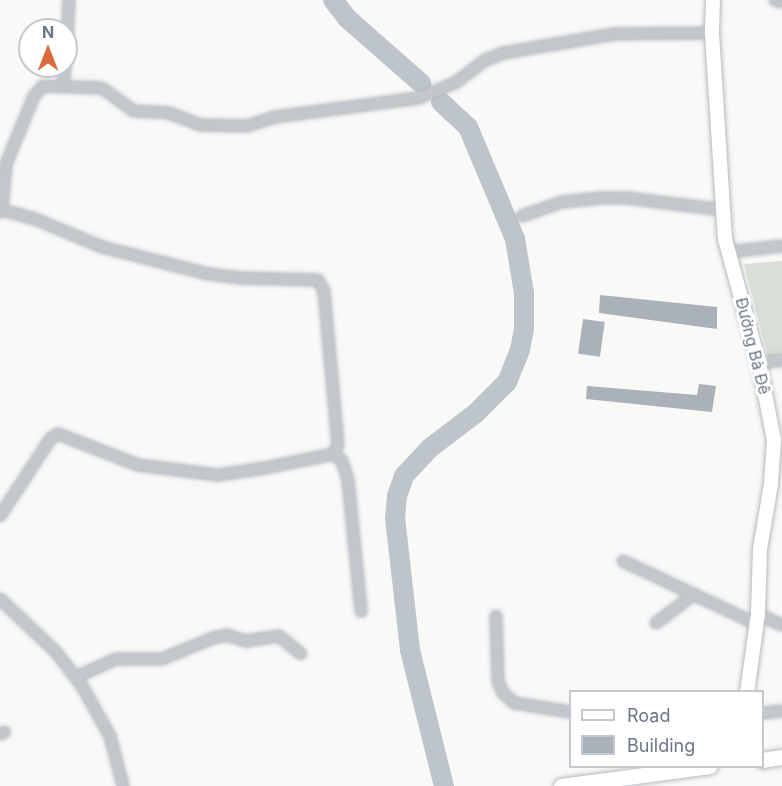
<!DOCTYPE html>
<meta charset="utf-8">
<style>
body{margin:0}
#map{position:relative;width:782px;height:786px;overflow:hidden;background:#f9f9f8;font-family:Inter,sans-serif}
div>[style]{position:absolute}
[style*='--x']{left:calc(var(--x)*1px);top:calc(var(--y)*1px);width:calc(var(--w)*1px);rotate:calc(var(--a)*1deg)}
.green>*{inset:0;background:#d9ded7}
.river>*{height:20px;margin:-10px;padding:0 10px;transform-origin:10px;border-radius:10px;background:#bdc5cb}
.building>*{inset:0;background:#abb1b8;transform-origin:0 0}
.roads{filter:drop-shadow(0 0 2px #b6babf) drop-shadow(0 0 2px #b6babf)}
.street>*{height:10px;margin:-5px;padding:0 5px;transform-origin:5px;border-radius:5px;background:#c3c6ca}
.secondary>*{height:14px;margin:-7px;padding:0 7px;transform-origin:7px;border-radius:7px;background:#fff}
.primary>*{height:15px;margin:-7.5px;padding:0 7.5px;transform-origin:7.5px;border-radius:7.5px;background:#fff}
span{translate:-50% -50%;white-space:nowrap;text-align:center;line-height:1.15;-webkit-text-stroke:6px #fff;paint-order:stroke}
.street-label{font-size:16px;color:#6b7786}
.legend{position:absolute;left:569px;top:690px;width:195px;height:78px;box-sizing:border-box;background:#fff;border:2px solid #c4c9cf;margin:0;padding:8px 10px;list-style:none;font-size:18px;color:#6b7786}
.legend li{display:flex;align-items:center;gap:12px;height:30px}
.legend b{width:30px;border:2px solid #c4c9cf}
.north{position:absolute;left:18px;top:18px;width:60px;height:60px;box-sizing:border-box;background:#fff;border:2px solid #c4c9cf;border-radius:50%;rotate:0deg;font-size:16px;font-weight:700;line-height:24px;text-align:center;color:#6b7786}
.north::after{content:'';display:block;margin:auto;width:21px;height:27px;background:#d66d3b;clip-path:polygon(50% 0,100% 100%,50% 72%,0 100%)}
</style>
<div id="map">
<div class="green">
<div style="clip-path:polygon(782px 261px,782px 355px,768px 357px,744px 264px)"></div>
</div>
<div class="river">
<div style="--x:333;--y:0;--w:24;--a:52"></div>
<div style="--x:348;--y:19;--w:98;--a:41.3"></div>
<div style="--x:441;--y:102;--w:37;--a:43"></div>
<div style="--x:468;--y:127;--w:121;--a:67.2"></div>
<div style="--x:515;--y:239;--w:55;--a:80.5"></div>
<div style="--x:524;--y:293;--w:36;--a:90"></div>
<div style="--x:524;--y:329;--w:21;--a:101"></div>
<div style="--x:520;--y:350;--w:35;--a:112"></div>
<div style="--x:507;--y:382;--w:44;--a:135"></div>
<div style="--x:476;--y:413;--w:58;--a:142.7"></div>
<div style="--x:430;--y:448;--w:38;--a:133"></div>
<div style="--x:404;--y:476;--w:21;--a:109"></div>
<div style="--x:397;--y:496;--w:22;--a:95"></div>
<div style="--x:395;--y:518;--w:133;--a:83.5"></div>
<div style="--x:410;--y:650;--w:140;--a:76"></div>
</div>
<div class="building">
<div style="clip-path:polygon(600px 295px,717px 307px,717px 329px,599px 313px)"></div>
<div style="left:583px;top:319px;width:22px;height:35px;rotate:8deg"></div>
<div style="clip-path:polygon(699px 384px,716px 386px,712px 412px,586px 399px,587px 386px,697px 395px)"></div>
</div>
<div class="roads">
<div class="street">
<div style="--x:775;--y:0;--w:7;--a:16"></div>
<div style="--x:66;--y:59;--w:59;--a:-87.1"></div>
<div style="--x:63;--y:86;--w:20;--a:-84"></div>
<div style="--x:2;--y:210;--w:46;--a:-85"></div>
<div style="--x:6;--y:164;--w:74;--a:-67.6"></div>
<div style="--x:34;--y:96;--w:13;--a:-48"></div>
<div style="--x:43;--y:86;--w:59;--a:1.9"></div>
<div style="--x:102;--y:88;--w:39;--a:36"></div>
<div style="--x:134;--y:111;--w:35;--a:3"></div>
<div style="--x:169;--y:113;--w:34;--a:21"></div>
<div style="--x:201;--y:125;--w:46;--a:1.2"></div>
<div style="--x:247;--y:126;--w:29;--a:-18"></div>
<div style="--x:275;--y:117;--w:145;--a:-7.5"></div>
<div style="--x:419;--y:98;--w:39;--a:-23"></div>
<div style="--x:455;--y:83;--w:39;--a:-37"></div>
<div style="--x:486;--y:60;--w:18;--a:-22"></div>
<div style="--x:503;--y:53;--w:113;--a:-9.7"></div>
<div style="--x:614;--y:34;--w:98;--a:-0.6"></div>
<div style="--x:0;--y:212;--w:3;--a:-45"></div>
<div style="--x:2;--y:210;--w:34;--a:15"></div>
<div style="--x:35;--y:219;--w:73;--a:22.7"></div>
<div style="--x:102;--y:247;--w:109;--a:14.3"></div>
<div style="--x:208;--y:274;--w:34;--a:7"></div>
<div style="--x:242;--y:278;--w:76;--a:1.5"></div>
<div style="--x:318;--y:280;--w:13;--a:61"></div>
<div style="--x:324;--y:291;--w:154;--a:84.8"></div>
<div style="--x:338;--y:444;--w:11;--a:112"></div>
<div style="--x:334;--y:454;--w:70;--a:168.5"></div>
<div style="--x:265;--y:468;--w:48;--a:171.5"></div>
<div style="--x:218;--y:475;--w:81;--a:-172.9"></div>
<div style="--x:138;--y:465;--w:86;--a:-158.8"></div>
<div style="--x:58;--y:434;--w:8;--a:150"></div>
<div style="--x:51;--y:438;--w:93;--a:123.2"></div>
<div style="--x:522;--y:216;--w:42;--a:-19.3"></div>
<div style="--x:562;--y:202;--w:36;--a:-6"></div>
<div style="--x:598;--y:198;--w:29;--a:0"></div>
<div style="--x:627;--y:198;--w:97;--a:7.1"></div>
<div style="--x:728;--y:252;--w:54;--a:-6.3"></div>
<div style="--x:759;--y:363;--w:23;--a:-7"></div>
<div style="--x:334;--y:454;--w:11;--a:41"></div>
<div style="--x:342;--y:461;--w:20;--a:72"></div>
<div style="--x:348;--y:480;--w:132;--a:84.3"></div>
<div style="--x:623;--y:561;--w:147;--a:25.3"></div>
<div style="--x:0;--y:599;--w:77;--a:43.4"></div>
<div style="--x:56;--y:652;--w:43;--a:52.6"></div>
<div style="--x:82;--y:686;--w:57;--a:60.8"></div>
<div style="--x:110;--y:736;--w:52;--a:75.4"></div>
<div style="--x:758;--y:614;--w:26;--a:25"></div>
<div style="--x:496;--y:616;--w:65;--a:88.2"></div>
<div style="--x:498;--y:681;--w:13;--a:67"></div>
<div style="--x:503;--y:693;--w:15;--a:42"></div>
<div style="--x:514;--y:703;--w:57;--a:9.1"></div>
<div style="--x:656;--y:623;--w:48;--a:-37.3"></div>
<div style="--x:76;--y:677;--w:44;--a:-24.2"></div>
<div style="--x:116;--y:659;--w:46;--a:0"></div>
<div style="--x:162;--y:659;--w:55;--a:-22.4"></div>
<div style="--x:213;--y:638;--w:14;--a:-12"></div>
<div style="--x:227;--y:635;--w:20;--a:18"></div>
<div style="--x:246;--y:641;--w:33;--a:-9"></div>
<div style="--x:279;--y:636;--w:28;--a:39"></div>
<div style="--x:762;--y:713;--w:20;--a:-6"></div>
<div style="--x:0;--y:734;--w:5;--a:-22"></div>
</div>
<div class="secondary">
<div style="--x:713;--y:0;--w:33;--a:92"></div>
<div style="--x:712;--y:33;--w:206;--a:86.4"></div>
<div style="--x:725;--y:239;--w:129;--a:74.7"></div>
<div style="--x:759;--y:363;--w:78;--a:79"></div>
<div style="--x:774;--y:440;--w:44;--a:93.9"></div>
<div style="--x:771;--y:484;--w:66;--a:99.6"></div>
<div style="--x:760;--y:549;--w:65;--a:91.8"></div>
<div style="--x:758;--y:614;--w:79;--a:98"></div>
</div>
<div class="primary">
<div style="--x:762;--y:760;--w:20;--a:-9"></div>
<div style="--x:561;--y:786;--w:150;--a:-7.6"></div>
</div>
</div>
<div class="street-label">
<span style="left:753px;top:346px;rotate:76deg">Đường Bà Đê</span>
</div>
<ul class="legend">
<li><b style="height:8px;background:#fff"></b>Road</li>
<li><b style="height:16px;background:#abb1b8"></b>Building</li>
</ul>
<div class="north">N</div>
</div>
